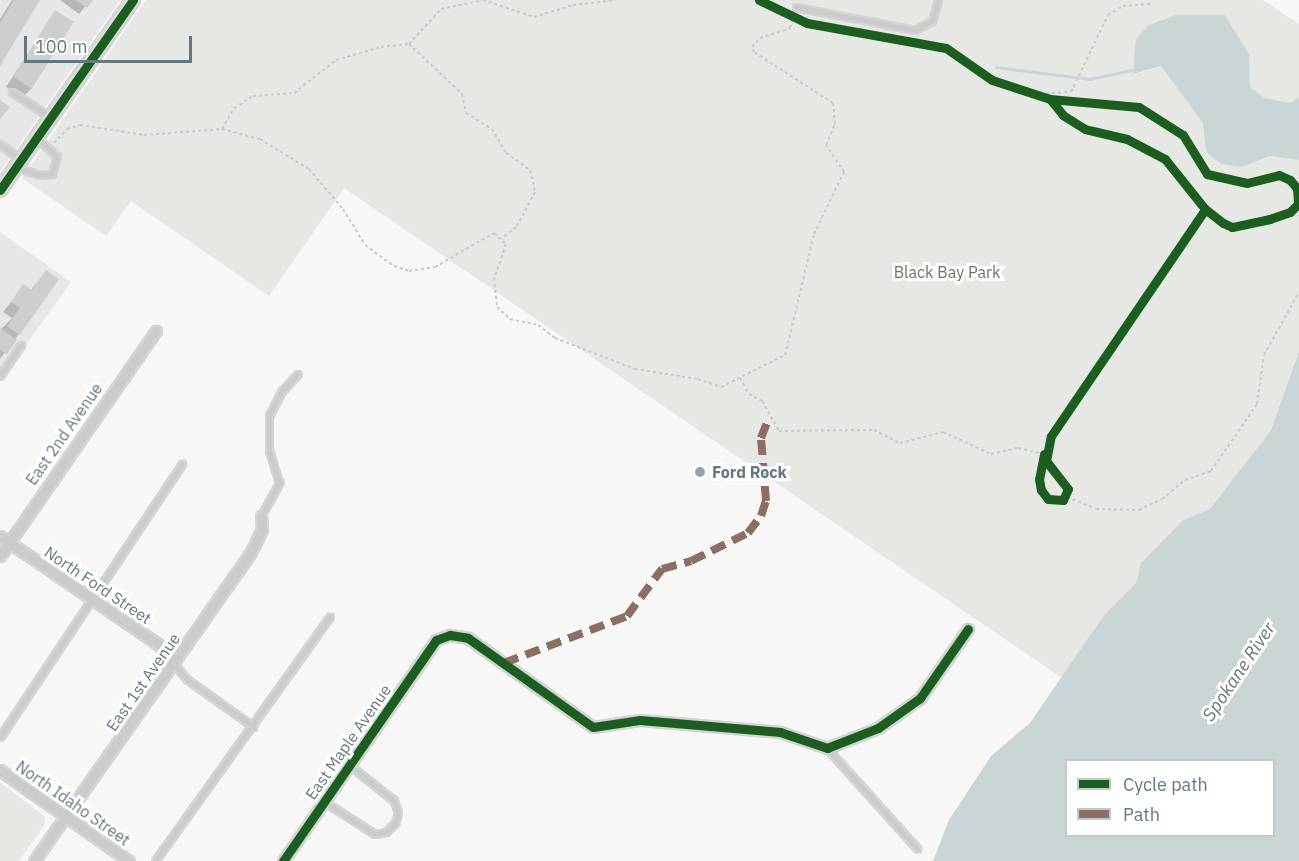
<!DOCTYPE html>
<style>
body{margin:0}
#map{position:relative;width:1299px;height:861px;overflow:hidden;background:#f7f7f6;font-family:"IBM Plex Sans",sans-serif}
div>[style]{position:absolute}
.built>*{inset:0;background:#e6e7e6}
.green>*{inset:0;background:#e6e9e3}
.water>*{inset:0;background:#cad5d6}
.shadow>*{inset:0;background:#0003}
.stream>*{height:3px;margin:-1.5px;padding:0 1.5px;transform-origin:1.5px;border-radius:1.5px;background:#cad5d6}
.building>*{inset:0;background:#cdcfcf;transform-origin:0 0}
.path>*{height:2px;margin-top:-1px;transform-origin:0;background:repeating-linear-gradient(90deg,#c8c9ca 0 3px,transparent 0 6px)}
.roads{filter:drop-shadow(2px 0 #d3d4d4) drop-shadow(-2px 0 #d3d4d4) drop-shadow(0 2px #d3d4d4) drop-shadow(0 -2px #d3d4d4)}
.lane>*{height:4.5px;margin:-2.25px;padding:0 2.25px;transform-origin:2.25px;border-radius:2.25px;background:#cacccc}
.street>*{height:9px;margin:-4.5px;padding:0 4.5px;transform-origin:4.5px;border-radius:4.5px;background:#cacccc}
.secondary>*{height:12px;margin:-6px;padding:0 6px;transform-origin:6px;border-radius:6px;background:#dfe0e0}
.quiet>*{height:8px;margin-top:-4px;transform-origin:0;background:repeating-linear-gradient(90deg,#8d6e63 0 15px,transparent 0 23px)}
.cycleway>*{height:9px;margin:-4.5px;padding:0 4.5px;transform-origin:4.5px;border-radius:4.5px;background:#1b5e20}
.dots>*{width:16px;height:16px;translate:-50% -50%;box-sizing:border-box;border:3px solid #fff;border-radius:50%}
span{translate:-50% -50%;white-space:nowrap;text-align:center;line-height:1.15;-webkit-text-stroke:6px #fff;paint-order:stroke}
.park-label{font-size:16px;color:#6a7862}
.street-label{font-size:16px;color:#637980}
.poi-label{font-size:16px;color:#637980;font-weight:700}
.left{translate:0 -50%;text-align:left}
.water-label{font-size:18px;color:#5e787b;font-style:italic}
.legend{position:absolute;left:1065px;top:759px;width:210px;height:78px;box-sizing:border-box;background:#fff;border:2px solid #c1c9cc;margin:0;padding:8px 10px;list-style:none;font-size:18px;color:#637980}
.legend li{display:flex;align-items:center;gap:12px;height:30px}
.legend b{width:30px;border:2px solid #c1c9cc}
.scale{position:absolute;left:24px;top:36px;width:168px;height:27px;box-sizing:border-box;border:3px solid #637980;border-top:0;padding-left:8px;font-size:18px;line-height:21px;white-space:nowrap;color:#637980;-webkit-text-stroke:4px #fff;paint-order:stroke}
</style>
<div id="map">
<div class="built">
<div style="clip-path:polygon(0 0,120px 0,0 172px)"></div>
<div style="clip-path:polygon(0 232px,71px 282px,0 381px)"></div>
</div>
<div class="green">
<div style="clip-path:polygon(146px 0,1263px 0,1299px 24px,1299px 97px,1290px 103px,1265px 98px,1250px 87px,1249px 54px,1225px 15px,1136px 74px,1161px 66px,1204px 123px,1206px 152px,1242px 167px,1270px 156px,1299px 160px,1299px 351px,1271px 430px,1210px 509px,1183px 520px,1141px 563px,1136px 583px,1104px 615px,1062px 678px,344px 188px,269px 296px,131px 201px,106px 236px,22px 178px)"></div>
<div style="clip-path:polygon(0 782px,45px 817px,45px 824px,19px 861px,0 861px)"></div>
</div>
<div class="water">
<div style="clip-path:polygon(1176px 15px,1225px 15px,1249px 54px,1250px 87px,1265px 98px,1290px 103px,1299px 97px,1299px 160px,1270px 156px,1242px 167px,1221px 164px,1206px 152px,1203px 123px,1161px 66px,1133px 74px,1136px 39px,1149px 25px)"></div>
<div style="clip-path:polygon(evenodd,1299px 351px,1299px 861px,933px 861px,949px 820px,991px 756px,1030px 723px,1104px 615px,1136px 583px,1141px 563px,1183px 520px,1210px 509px,1271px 430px,1299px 351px,1274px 760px,1274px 836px,1066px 836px,1066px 760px,1274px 760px)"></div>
</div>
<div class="shadow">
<div style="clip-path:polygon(12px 0,38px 0,0 63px,0 19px)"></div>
<div style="clip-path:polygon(60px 0,91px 0,79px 14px)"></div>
<div style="clip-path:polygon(55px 12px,32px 88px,23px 97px,6px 87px)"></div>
<div style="clip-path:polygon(46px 272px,19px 334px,0 359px,0 330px,12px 318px,3px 312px,24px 286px,30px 291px)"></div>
</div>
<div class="stream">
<div style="left:996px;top:67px;width:95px;rotate:7.3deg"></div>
<div style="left:1090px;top:79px;width:42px;rotate:-12.4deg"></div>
</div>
<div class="building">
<div style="clip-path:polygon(14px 0,40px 0,0 66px,0 23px)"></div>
<div style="clip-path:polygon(76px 0,93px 0,87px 8px)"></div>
<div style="left:55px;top:10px;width:22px;height:79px;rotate:32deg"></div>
<div style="clip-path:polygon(0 100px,10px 107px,0 120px)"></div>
<div style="clip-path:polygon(46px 270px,59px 279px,20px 335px,7px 326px,20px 308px,11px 302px,23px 284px,32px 290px)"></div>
<div style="clip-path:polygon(0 328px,17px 340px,7px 354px,0 350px)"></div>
</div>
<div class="path">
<div style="left:409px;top:44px;width:73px;rotate:43.3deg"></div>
<div style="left:462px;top:94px;width:19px;rotate:78deg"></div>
<div style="left:466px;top:113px;width:31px;rotate:32deg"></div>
<div style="left:492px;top:129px;width:28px;rotate:60deg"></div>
<div style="left:506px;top:153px;width:29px;rotate:35deg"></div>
<div style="left:530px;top:170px;width:23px;rotate:77deg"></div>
<div style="left:535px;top:192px;width:40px;rotate:118deg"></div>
<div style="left:516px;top:227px;width:19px;rotate:141deg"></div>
<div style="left:1040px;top:94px;width:31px;rotate:-4deg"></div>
<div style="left:1071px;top:92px;width:85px;rotate:-64.3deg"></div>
<div style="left:1108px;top:15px;width:17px;rotate:-31deg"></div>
<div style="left:1123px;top:6px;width:27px;rotate:-4deg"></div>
<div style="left:222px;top:129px;width:24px;rotate:-60deg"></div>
<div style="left:234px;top:108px;width:22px;rotate:-32deg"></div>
<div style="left:253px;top:96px;width:41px;rotate:-4.2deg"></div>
<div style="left:294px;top:93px;width:53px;rotate:-38.2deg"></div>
<div style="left:336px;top:60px;width:47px;rotate:-16.1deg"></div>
<div style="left:381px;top:47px;width:28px;rotate:-6deg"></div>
<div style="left:409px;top:44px;width:47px;rotate:-47.6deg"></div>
<div style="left:441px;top:9px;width:43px;rotate:-12.1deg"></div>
<div style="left:483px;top:0;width:54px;rotate:18.4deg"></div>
<div style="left:534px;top:17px;width:41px;rotate:-17.1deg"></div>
<div style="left:573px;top:5px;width:43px;rotate:-6.6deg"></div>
<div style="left:54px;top:143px;width:19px;rotate:-47deg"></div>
<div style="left:67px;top:129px;width:14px;rotate:-17deg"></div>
<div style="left:80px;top:125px;width:65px;rotate:8.9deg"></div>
<div style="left:144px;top:135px;width:78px;rotate:-4.4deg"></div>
<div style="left:222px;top:129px;width:39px;rotate:15deg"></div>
<div style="left:260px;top:139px;width:57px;rotate:31.5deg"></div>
<div style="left:309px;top:169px;width:52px;rotate:49.6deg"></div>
<div style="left:343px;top:209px;width:42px;rotate:58.6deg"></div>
<div style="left:365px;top:245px;width:36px;rotate:36deg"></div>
<div style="left:394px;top:266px;width:16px;rotate:18deg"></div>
<div style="left:409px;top:271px;width:26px;rotate:-9deg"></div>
<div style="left:435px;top:267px;width:68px;rotate:-30deg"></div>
<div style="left:494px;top:233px;width:16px;rotate:43deg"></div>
<div style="left:506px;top:244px;width:36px;rotate:109deg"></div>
<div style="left:494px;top:278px;width:29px;rotate:84deg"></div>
<div style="left:497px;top:307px;width:18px;rotate:43deg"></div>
<div style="left:510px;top:319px;width:29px;rotate:12deg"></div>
<div style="left:538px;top:325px;width:21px;rotate:37deg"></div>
<div style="left:555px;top:338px;width:86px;rotate:21.2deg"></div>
<div style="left:635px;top:369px;width:64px;rotate:9deg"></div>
<div style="left:698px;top:379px;width:24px;rotate:19deg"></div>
<div style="left:721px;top:387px;width:72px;rotate:-26.6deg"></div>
<div style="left:785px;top:355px;width:124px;rotate:-76.5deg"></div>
<div style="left:814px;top:234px;width:69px;rotate:-64.2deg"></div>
<div style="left:844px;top:172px;width:32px;rotate:-124deg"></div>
<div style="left:826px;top:145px;width:23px;rotate:-67deg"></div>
<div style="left:835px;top:124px;width:21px;rotate:-95deg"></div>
<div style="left:833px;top:103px;width:94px;rotate:-147.2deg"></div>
<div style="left:754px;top:52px;width:5px;rotate:-112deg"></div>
<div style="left:752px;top:47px;width:12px;rotate:-48deg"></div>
<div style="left:760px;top:38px;width:32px;rotate:-18deg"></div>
<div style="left:790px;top:28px;width:10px;rotate:-73deg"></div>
<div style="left:1298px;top:204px;width:1px;rotate:45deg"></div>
<div style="left:740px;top:378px;width:18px;rotate:61deg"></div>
<div style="left:749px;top:394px;width:15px;rotate:28deg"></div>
<div style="left:762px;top:401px;width:34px;rotate:60deg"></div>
<div style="left:779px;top:431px;width:95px;rotate:-0.6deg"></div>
<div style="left:874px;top:430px;width:29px;rotate:27deg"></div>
<div style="left:900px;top:443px;width:44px;rotate:-14.3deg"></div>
<div style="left:943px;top:432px;width:53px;rotate:24.6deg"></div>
<div style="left:991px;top:454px;width:28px;rotate:-13deg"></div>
<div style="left:1018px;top:448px;width:27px;rotate:13deg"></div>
<div style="left:1067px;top:497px;width:31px;rotate:22deg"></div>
<div style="left:1096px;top:509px;width:43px;rotate:1.3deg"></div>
<div style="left:1139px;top:510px;width:25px;rotate:-26deg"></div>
<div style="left:1162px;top:499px;width:30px;rotate:-40deg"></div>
<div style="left:1185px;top:480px;width:28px;rotate:-19deg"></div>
<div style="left:1211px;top:471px;width:81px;rotate:-55.5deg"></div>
<div style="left:1257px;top:404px;width:49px;rotate:-81.9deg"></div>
<div style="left:1264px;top:355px;width:72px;rotate:-60.9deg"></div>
</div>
<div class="roads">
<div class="lane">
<div style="left:796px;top:7px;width:121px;rotate:10.9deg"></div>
<div style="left:915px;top:30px;width:19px;rotate:-28deg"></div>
<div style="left:932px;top:21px;width:22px;rotate:-74deg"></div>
<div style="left:12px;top:92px;width:45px;rotate:33.3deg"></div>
<div style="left:0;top:144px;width:24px;rotate:36deg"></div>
<div style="left:19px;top:168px;width:21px;rotate:19deg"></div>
<div style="left:39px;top:175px;width:13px;rotate:-4deg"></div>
<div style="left:52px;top:174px;width:18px;rotate:-74deg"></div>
<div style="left:57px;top:157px;width:26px;rotate:-137deg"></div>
<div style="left:0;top:376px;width:37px;rotate:-56deg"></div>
<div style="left:261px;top:516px;width:38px;rotate:-61deg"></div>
<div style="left:279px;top:483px;width:34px;rotate:-107deg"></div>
<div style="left:269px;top:451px;width:35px;rotate:-90deg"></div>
<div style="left:269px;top:416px;width:28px;rotate:-63deg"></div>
<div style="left:282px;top:391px;width:23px;rotate:-47deg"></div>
<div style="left:174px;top:664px;width:20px;rotate:49deg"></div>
<div style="left:187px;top:679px;width:82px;rotate:35.6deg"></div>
<div style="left:0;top:737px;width:328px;rotate:-56.3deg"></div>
<div style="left:827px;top:748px;width:135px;rotate:48deg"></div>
<div style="left:325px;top:802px;width:59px;rotate:32.6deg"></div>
<div style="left:375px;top:834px;width:11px;rotate:-10deg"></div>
<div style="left:386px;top:832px;width:13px;rotate:-45deg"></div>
<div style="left:395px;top:823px;width:10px;rotate:-73deg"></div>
<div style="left:398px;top:813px;width:13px;rotate:-108deg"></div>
<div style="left:394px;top:801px;width:56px;rotate:-141.5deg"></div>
<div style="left:155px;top:861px;width:300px;rotate:-54.4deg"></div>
</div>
<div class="street">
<div style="left:0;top:536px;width:193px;rotate:34.4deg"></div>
<div style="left:159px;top:645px;width:24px;rotate:52deg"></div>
<div style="left:0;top:556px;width:274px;rotate:-55.3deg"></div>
<div style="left:0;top:770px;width:158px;rotate:35.2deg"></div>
<div style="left:34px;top:861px;width:375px;rotate:-54.9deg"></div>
<div style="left:250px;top:554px;width:28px;rotate:-64deg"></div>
<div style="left:262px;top:529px;width:13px;rotate:-94deg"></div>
<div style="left:283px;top:861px;width:269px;rotate:-55.3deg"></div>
<div style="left:436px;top:640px;width:15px;rotate:-20deg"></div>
<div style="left:450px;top:635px;width:18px;rotate:9deg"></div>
<div style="left:468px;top:638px;width:153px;rotate:35.5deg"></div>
<div style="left:593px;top:727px;width:48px;rotate:-8.5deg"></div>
<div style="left:640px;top:720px;width:141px;rotate:4.9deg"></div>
<div style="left:780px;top:732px;width:50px;rotate:18.8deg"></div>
<div style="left:827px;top:748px;width:55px;rotate:-21.4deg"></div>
<div style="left:878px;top:728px;width:52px;rotate:-35.5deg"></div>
<div style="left:920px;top:698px;width:84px;rotate:-55.2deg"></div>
</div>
<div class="secondary">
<div style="left:0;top:190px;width:232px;rotate:-55deg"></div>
</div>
</div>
<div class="quiet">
<div style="left:504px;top:663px;width:132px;rotate:-20.9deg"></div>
<div style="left:627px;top:616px;width:59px;rotate:-53.3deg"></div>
<div style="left:662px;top:569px;width:30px;rotate:-15deg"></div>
<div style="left:691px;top:561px;width:64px;rotate:-26.2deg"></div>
<div style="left:748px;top:533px;width:21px;rotate:-53deg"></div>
<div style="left:761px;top:516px;width:16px;rotate:-72deg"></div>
<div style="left:766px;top:501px;width:63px;rotate:-94.5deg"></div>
<div style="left:761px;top:438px;width:22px;rotate:-69deg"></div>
</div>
<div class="cycleway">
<div style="left:759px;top:0;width:53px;rotate:25.6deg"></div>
<div style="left:807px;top:23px;width:141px;rotate:10.2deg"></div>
<div style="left:946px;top:48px;width:56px;rotate:34.8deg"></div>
<div style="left:992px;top:80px;width:61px;rotate:18.1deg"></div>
<div style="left:1050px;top:99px;width:89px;rotate:5.1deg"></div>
<div style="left:1139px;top:107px;width:52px;rotate:32.5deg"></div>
<div style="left:1183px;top:135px;width:46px;rotate:58.4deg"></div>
<div style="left:1207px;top:174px;width:41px;rotate:12.7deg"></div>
<div style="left:1247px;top:183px;width:33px;rotate:-14deg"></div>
<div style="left:1279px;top:175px;width:12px;rotate:24deg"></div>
<div style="left:1290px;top:180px;width:11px;rotate:49deg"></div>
<div style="left:1297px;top:188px;width:16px;rotate:86deg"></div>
<div style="left:1298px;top:204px;width:11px;rotate:135deg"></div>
<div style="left:1290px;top:212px;width:21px;rotate:161deg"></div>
<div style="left:1270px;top:219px;width:39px;rotate:168deg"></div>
<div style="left:1232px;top:227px;width:10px;rotate:-156deg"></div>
<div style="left:1223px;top:223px;width:23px;rotate:-142deg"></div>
<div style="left:1205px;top:209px;width:64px;rotate:-128.7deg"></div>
<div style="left:1165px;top:159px;width:43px;rotate:-152.2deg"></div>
<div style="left:1127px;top:139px;width:43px;rotate:-166.6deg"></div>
<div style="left:1085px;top:129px;width:26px;rotate:-148deg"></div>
<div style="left:1063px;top:115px;width:21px;rotate:-129deg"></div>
<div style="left:0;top:190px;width:232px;rotate:-55deg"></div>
<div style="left:1044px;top:454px;width:25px;rotate:101deg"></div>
<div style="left:1039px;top:479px;width:11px;rotate:80deg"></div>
<div style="left:1041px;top:490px;width:11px;rotate:52deg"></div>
<div style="left:1048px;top:499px;width:15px;rotate:4deg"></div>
<div style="left:1063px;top:500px;width:12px;rotate:-66deg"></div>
<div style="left:1068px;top:489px;width:36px;rotate:-128deg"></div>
<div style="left:1046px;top:461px;width:25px;rotate:-79deg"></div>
<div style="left:1051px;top:436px;width:274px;rotate:-55.8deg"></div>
<div style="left:283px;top:861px;width:269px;rotate:-55.3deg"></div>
<div style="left:436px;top:640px;width:15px;rotate:-20deg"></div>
<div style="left:450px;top:635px;width:18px;rotate:9deg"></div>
<div style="left:468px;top:638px;width:153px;rotate:35.5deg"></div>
<div style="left:593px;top:727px;width:48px;rotate:-8.5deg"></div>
<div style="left:640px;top:720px;width:141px;rotate:4.9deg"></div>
<div style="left:780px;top:732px;width:50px;rotate:18.8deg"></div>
<div style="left:827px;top:748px;width:55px;rotate:-21.4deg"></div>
<div style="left:878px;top:728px;width:52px;rotate:-35.5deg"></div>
<div style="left:920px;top:698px;width:84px;rotate:-55.2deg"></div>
</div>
<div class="dots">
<div style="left:700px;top:472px;background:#97a5a9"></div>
</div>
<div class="park-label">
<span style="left:947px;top:272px">Black Bay Park</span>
</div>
<div class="street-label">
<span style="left:64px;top:434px;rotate:-55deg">East 2nd Avenue</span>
<span style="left:98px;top:585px;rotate:34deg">North Ford Street</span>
<span style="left:143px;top:682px;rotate:-55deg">East 1st Avenue</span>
<span style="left:348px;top:742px;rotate:-55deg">East Maple Avenue</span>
<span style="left:73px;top:803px;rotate:35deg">North Idaho Street</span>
</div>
<div class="poi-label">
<span class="left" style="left:712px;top:472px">Ford Rock</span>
</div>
<div class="water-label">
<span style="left:1239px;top:672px;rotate:-56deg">Spokane River</span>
</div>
<ul class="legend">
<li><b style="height:8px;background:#1b5e20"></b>Cycle path</li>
<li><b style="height:8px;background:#8d6e63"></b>Path</li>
</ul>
<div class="scale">100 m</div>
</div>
